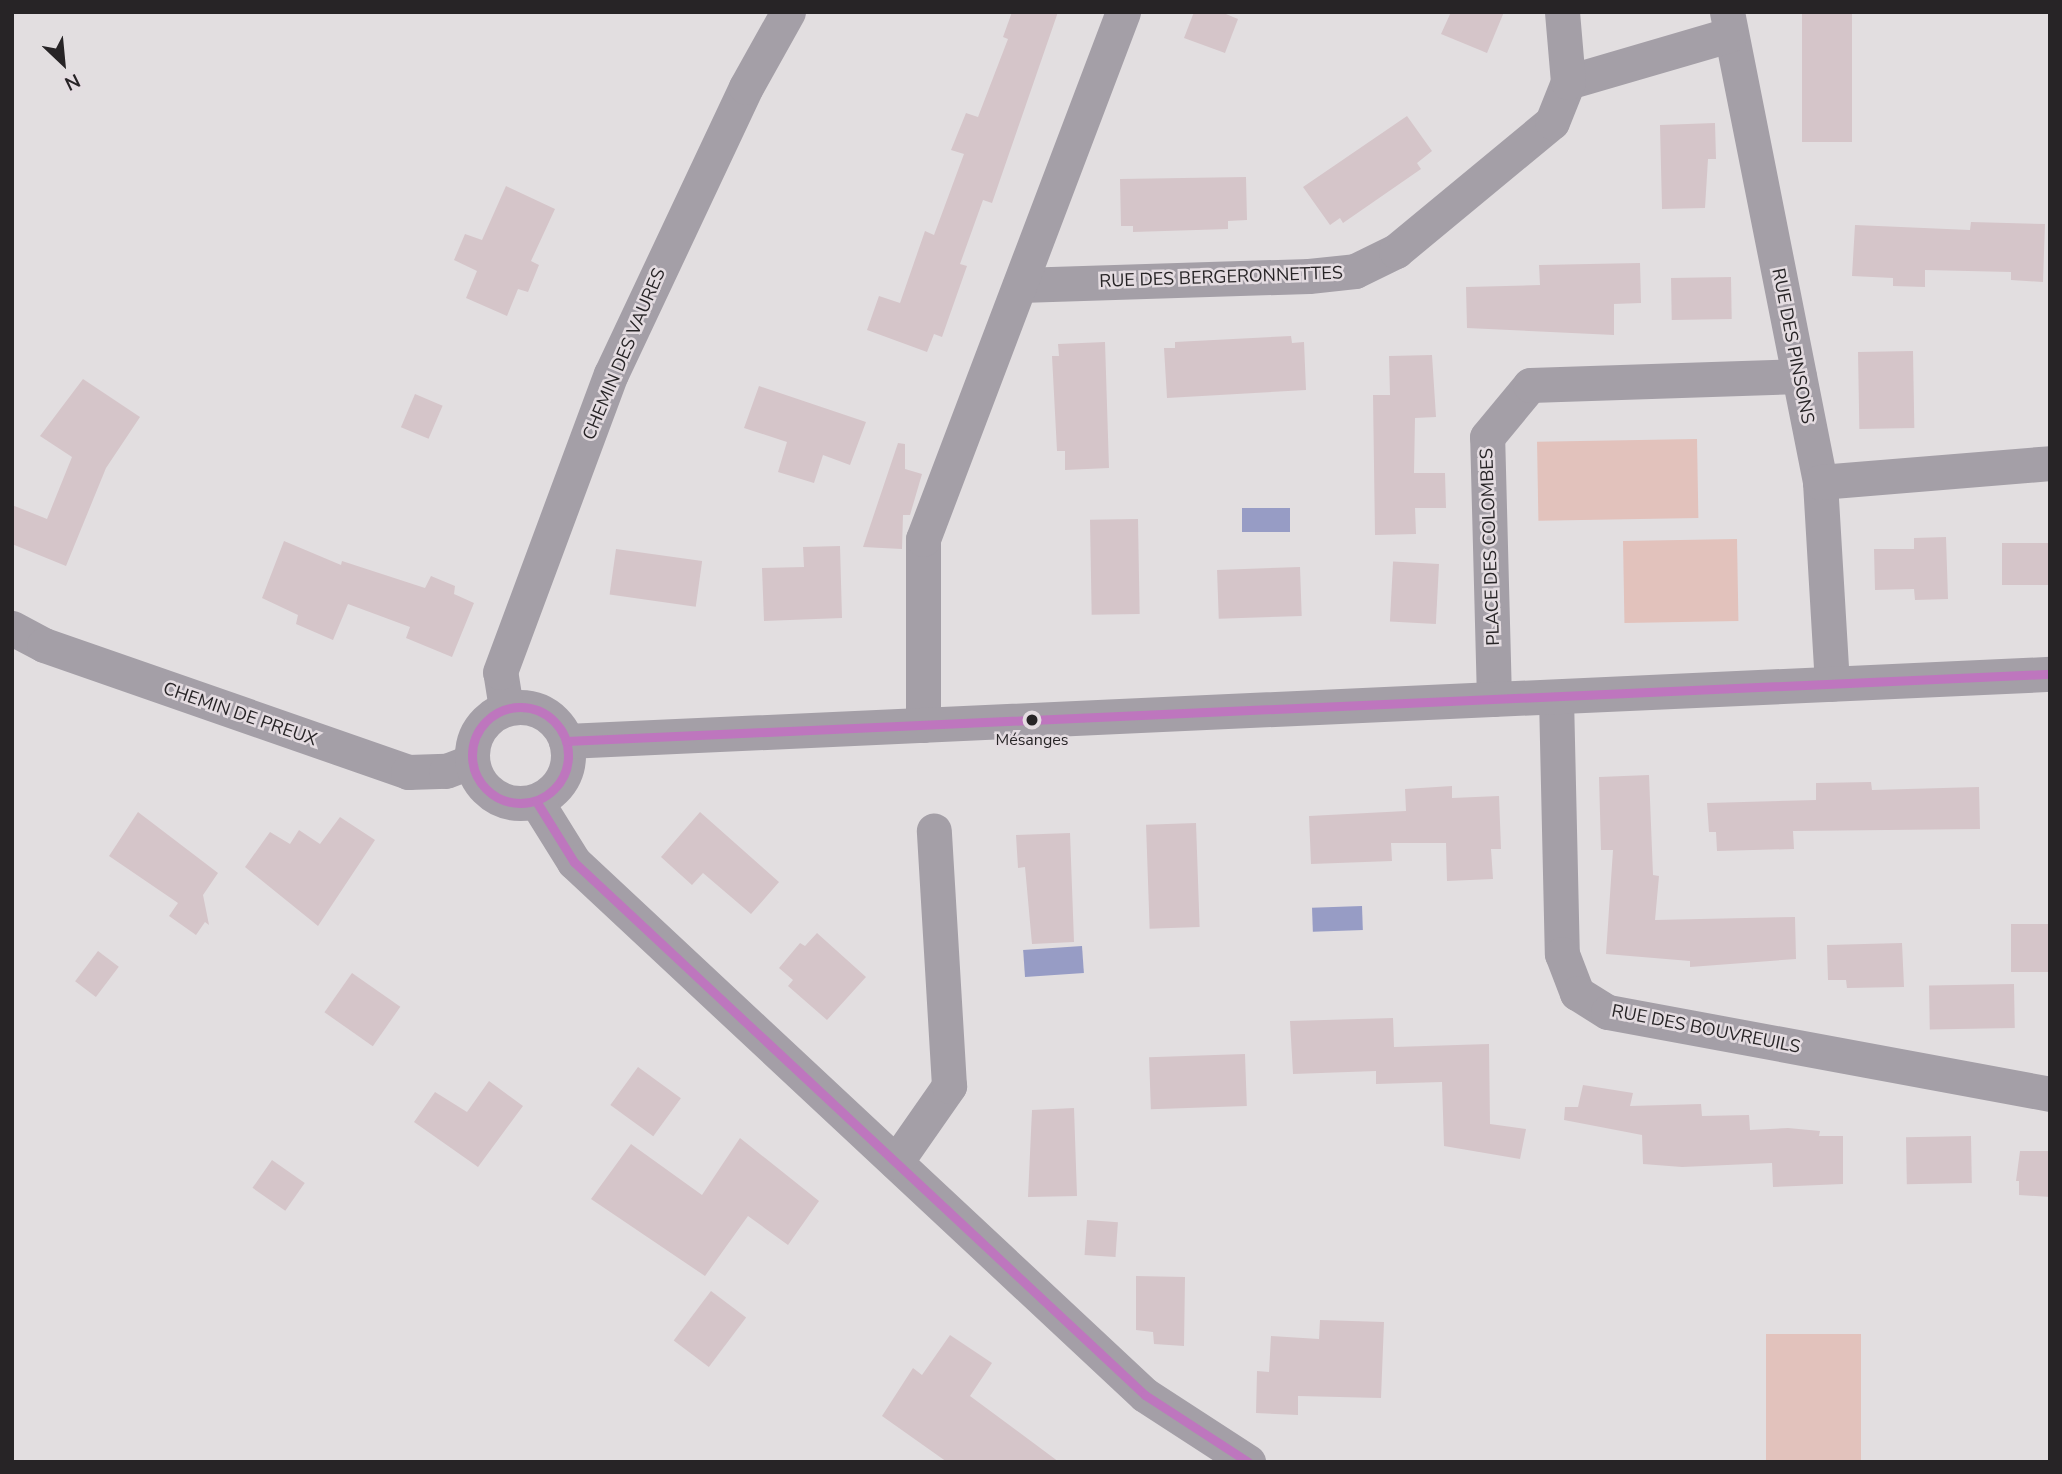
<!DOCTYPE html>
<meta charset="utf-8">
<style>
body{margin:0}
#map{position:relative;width:2062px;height:1474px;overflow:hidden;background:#e2dee0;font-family:"Nunito Sans",sans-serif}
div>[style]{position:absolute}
.green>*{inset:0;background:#e2c2bc;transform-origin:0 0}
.water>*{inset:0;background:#979cc5;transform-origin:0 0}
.building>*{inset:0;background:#d5c5c9;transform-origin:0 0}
.street>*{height:35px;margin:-17.5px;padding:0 17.5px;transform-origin:17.5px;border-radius:17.5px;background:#a49fa7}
.street>.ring{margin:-17.5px;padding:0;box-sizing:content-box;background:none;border:35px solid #a49fa7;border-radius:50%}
.bus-1>*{height:9px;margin:-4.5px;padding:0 4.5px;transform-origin:4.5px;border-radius:4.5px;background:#be76be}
.bus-1>.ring{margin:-4.5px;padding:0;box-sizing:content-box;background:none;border:9px solid #be76be;border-radius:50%}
.dots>*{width:19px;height:19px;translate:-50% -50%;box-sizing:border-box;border:4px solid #e4dce1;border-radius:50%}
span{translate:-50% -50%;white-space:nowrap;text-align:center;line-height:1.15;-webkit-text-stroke:5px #e4dce1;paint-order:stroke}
.bus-label{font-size:16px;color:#272426}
.street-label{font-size:18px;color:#272426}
.frame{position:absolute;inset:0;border:14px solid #272426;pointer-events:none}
.north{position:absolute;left:28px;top:28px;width:70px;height:70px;-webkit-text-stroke:5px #e4dce1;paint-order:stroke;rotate:154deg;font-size:19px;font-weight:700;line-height:28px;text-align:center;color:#272426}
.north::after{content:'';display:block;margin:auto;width:24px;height:32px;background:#272426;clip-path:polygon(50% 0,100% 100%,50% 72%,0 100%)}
</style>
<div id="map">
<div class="green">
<div style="left:1697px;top:439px;width:79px;height:160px;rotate:89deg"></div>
<div style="left:1737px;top:539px;width:82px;height:114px;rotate:89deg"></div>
<div style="left:1766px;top:1334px;width:95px;height:128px"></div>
</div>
<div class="water">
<div style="left:1290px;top:508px;width:24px;height:48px;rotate:90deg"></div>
<div style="left:1362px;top:906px;width:24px;height:50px;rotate:88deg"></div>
<div style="left:1082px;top:946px;width:27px;height:59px;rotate:86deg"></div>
</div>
<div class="building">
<div style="clip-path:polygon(1012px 12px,1058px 12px,992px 203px,983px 200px,960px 264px,967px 266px,942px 337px,934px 334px,927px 352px,867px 330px,879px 296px,900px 303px,925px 231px,934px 235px,964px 154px,951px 150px,966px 113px,978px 117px,1008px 39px,1003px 37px)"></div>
<div style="clip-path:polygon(1194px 12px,1221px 12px,1238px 19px,1225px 53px,1184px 38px)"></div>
<div style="clip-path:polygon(1451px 12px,1504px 12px,1487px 53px,1441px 34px)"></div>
<div style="left:1802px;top:12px;width:50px;height:130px"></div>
<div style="clip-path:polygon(1407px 116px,1432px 151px,1417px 163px,1421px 169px,1343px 223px,1340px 218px,1330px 225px,1303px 187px)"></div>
<div style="clip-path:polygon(1715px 123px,1716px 159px,1708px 159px,1705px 208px,1662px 209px,1660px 125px)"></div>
<div style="clip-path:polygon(1246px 177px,1247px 220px,1228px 221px,1228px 229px,1133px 232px,1133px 226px,1121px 226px,1120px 179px)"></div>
<div style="clip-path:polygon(506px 186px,555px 209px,531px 261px,539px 265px,528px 292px,518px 289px,507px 316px,466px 298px,477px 271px,454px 260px,465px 234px,482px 240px)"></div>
<div style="clip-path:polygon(1971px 222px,2045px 224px,2043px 282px,2011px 280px,2011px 272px,1925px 270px,1925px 287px,1893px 286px,1893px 278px,1852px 276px,1855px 225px,1970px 230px)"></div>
<div style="clip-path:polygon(1640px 263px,1641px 303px,1614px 304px,1614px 335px,1467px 328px,1466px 287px,1540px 285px,1539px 265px)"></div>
<div style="left:1731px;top:277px;width:42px;height:60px;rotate:89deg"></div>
<div style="clip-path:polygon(1291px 336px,1292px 343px,1304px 342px,1306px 390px,1167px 398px,1164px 348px,1175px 348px,1175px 342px)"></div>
<div style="clip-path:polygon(1105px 342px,1109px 468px,1065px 470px,1065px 451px,1057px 451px,1052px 356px,1059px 356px,1058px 344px)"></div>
<div style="left:1913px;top:351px;width:77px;height:55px;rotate:89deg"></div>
<div style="clip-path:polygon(1432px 355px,1436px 417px,1415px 418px,1414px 473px,1445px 473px,1446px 508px,1415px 508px,1416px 534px,1375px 535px,1373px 395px,1390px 395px,1389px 356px)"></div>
<div style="clip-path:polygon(83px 379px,140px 417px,106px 468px,66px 566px,12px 544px,12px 505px,47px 519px,72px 457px,40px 436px)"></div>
<div style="clip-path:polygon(759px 386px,866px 422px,850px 465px,823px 455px,814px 483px,778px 472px,787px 442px,744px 428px)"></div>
<div style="left:415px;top:394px;width:30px;height:36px;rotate:23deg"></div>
<div style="clip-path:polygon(898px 443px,905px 444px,905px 469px,922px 474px,910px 515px,903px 515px,902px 549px,863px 547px)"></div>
<div style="left:1138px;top:519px;width:95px;height:48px;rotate:89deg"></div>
<div style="clip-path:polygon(1946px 537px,1948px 599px,1915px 600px,1914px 589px,1875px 590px,1874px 549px,1914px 549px,1914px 538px)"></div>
<div style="clip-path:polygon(284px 541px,341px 565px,342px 561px,425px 588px,431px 576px,455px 586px,454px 594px,474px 603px,452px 657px,406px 638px,410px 627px,348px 604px,333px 640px,296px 624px,298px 615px,262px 598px)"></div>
<div style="left:2050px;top:543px;width:42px;height:48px;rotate:90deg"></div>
<div style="clip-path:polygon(840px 546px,842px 618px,764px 621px,762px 568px,804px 567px,803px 547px)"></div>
<div style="left:616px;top:549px;width:87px;height:46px;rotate:8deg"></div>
<div style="left:1439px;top:564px;width:60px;height:46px;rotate:93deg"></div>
<div style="left:1300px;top:567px;width:49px;height:83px;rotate:88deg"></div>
<div style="clip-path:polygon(1649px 775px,1653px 875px,1659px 876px,1655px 920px,1795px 917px,1796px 959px,1690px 967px,1690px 961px,1606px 954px,1613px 850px,1601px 850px,1599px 777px)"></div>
<div style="clip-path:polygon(1871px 782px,1872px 790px,1979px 787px,1980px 829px,1793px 831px,1794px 849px,1717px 851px,1716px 832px,1709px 832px,1707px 803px,1816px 800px,1816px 783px)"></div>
<div style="clip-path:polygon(1452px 786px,1452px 798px,1499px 796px,1501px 849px,1491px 849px,1493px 879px,1447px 881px,1446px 843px,1391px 843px,1392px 861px,1311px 864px,1309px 816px,1406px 811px,1405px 789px)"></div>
<div style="clip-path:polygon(138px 812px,218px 873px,203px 895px,209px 925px,205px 922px,196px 935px,169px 916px,178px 903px,109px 856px)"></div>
<div style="clip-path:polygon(700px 812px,779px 882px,751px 914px,703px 873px,692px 885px,661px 857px)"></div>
<div style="clip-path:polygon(340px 817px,375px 840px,318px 926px,245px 867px,270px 832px,290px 844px,299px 830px,320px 844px)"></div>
<div style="left:1196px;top:823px;width:104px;height:50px;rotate:88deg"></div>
<div style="clip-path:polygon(1070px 833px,1074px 942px,1032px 944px,1025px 867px,1018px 868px,1016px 835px)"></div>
<div style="left:2050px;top:924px;width:48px;height:39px;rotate:90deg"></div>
<div style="clip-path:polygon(817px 933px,866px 977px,827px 1020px,788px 986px,793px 980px,779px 968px,800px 943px,805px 946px)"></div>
<div style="clip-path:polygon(1902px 943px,1904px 987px,1847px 988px,1846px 980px,1828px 980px,1827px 945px)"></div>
<div style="left:98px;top:951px;width:26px;height:38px;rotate:37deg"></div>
<div style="left:352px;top:973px;width:59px;height:48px;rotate:35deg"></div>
<div style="left:2014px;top:984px;width:44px;height:85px;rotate:89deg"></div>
<div style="clip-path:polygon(1393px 1018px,1394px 1047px,1489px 1044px,1490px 1124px,1526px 1129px,1520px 1159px,1444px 1146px,1442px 1082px,1376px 1084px,1376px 1071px,1293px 1074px,1290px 1021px)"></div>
<div style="left:1245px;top:1054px;width:52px;height:96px;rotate:88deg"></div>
<div style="left:638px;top:1067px;width:53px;height:47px;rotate:36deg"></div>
<div style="clip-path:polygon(489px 1081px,523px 1106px,478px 1167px,414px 1122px,435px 1092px,467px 1112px)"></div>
<div style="clip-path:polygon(1583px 1085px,1633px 1093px,1630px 1106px,1701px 1104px,1702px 1116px,1749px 1115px,1750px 1130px,1788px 1128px,1820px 1131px,1819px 1136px,1843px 1136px,1843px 1184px,1773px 1187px,1772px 1163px,1682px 1167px,1643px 1164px,1642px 1135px,1564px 1120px,1565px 1107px,1578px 1107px)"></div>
<div style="clip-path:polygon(1074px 1108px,1077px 1196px,1028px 1197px,1032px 1110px)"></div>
<div style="left:1971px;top:1136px;width:47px;height:65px;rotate:89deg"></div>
<div style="clip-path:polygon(740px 1138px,819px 1201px,788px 1245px,748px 1216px,705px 1276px,591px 1199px,631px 1144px,702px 1195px)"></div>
<div style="clip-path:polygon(2020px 1151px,2050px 1151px,2050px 1197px,2019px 1195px,2019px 1181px,2016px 1181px)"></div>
<div style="left:272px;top:1160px;width:40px;height:34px;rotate:35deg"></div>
<div style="left:1087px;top:1220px;width:31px;height:35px;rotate:4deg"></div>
<div style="clip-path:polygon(1136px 1276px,1185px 1277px,1184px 1346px,1154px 1344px,1153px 1332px,1136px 1330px)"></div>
<div style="left:711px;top:1291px;width:44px;height:62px;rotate:37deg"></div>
<div style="clip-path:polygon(1320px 1320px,1384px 1322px,1381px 1398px,1298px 1396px,1298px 1415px,1256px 1413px,1257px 1371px,1269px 1372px,1271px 1336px,1319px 1339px)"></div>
<div style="clip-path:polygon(950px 1335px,992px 1363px,970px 1396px,1059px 1462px,947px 1462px,882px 1416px,913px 1368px,922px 1375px)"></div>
</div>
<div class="street">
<div style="left:1727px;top:12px;width:479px;rotate:78.8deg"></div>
<div style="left:1820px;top:482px;width:202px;rotate:86.6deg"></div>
<div style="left:1568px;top:82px;width:168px;rotate:-16.3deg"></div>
<div style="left:1020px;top:285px;width:289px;rotate:-1.8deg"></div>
<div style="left:1309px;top:276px;width:46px;rotate:-6.2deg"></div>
<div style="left:1355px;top:271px;width:46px;rotate:-26deg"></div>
<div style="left:1396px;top:251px;width:202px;rotate:-39.6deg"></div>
<div style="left:1552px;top:122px;width:43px;rotate:-68.2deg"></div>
<div style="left:1568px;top:82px;width:70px;rotate:-94.9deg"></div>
<div style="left:1820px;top:482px;width:231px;rotate:-4.7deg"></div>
<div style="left:12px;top:628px;width:36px;rotate:28deg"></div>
<div style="left:44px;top:645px;width:386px;rotate:19.2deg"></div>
<div style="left:408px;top:772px;width:38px;rotate:-2deg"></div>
<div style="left:446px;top:771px;width:28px;rotate:-21deg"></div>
<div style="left:1556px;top:697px;width:257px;rotate:88.7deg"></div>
<div style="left:1562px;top:954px;width:42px;rotate:69deg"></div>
<div style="left:1577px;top:993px;width:36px;rotate:32deg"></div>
<div style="left:1608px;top:1012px;width:450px;rotate:10.5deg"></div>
<div style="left:1494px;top:699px;width:262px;rotate:-91.5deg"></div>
<div style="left:1487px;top:437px;width:67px;rotate:-50.4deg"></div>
<div style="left:1530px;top:385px;width:269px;rotate:-1.9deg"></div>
<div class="ring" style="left:472px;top:707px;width:61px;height:61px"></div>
<div style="left:506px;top:708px;width:36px;rotate:-99deg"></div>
<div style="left:500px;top:672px;width:318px;rotate:-69.6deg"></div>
<div style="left:611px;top:374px;width:317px;rotate:-64.8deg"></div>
<div style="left:746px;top:87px;width:86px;rotate:-60.8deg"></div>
<div style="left:923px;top:725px;width:186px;rotate:-90deg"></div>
<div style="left:923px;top:539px;width:564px;rotate:-69.22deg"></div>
<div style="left:566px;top:741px;width:1486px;rotate:-2.59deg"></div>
<div style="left:536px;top:801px;width:72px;rotate:58.1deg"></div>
<div style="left:574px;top:862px;width:781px;rotate:43.03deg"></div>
<div style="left:1145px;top:1395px;width:123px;rotate:33deg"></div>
<div style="left:896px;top:1162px;width:93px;rotate:-55.1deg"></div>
<div style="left:949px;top:1086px;width:256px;rotate:-93.4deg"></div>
</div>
<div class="bus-1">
<div class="ring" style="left:472px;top:707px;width:87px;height:87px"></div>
<div style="left:566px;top:741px;width:1486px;rotate:-2.59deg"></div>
<div style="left:536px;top:801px;width:72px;rotate:58.1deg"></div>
<div style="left:574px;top:862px;width:781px;rotate:43.03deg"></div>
<div style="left:1145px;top:1395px;width:123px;rotate:33deg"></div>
</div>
<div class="dots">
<div style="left:1032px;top:720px;background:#272426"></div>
</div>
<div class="bus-label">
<span style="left:1032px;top:740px">Mésanges</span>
</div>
<div class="street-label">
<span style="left:1221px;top:277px;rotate:-2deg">RUE DES BERGERONNETTES</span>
<span style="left:1793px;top:346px;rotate:79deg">RUE DES PINSONS</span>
<span style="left:624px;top:354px;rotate:-67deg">CHEMIN DES VAURES</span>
<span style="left:1490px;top:547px;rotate:-92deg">PLACE DES COLOMBES</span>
<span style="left:240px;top:714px;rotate:19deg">CHEMIN DE PREUX</span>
<span style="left:1706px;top:1029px;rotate:11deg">RUE DES BOUVREUILS</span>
</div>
<div class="frame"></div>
<div class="north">N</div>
</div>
